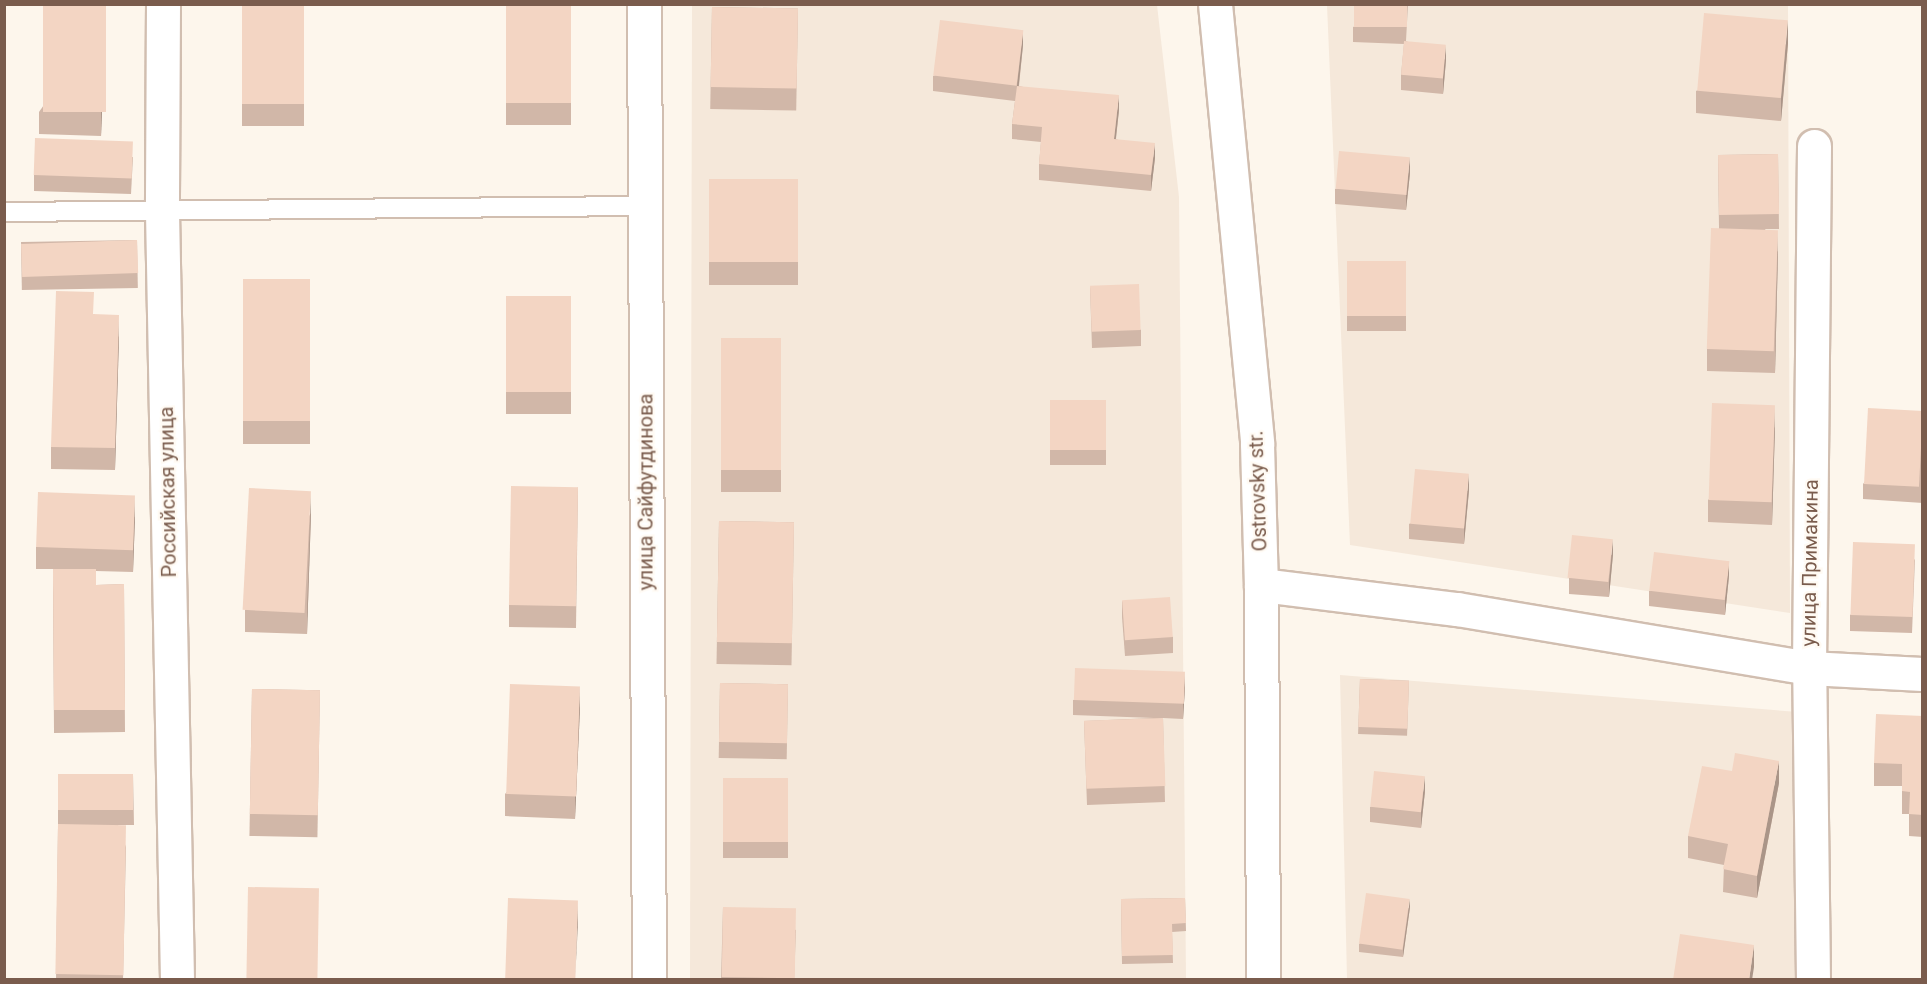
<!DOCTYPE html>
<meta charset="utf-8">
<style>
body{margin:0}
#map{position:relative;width:1927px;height:984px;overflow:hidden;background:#fdf6ec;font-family:Roboto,sans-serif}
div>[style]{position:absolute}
.residential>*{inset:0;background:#f5e8da}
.roads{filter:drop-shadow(2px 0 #d1beb0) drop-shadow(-2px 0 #d1beb0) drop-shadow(0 2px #d1beb0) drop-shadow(0 -2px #d1beb0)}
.lane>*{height:18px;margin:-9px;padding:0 9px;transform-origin:9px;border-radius:9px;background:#fff}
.street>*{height:33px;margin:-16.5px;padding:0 16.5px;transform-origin:16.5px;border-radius:16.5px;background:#fff}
.secondary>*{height:33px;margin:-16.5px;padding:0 16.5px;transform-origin:16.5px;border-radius:16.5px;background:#fff}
.wall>*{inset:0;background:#d1b7a8;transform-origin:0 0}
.shaded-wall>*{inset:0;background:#aa9588}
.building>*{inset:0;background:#f3d5c3;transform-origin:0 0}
span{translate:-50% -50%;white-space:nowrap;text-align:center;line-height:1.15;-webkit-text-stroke:4.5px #fffaf3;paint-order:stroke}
.street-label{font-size:20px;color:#7a5c4d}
.frame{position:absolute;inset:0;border:6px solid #7a5c4d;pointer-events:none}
</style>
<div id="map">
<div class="residential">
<div style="clip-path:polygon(692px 5px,1157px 5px,1179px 197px,1186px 979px,690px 980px)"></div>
<div style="clip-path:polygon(1327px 5px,1788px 5px,1790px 613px,1350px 545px)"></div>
<div style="clip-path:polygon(1340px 675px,1798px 712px,1800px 979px,1347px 979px)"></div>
</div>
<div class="roads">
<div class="lane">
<div style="left:4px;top:212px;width:641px;rotate:-0.54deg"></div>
</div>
<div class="street">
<div style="left:163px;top:4px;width:208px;rotate:90.3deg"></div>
<div style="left:162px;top:212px;width:768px;rotate:88.88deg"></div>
<div style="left:644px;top:4px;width:976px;rotate:89.71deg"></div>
<div style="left:1261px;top:585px;width:197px;rotate:7deg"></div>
<div style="left:1457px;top:609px;width:357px;rotate:9.5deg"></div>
<div style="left:1809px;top:668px;width:113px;rotate:3deg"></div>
<div style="left:1813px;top:980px;width:312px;rotate:-90.7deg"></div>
<div style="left:1809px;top:668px;width:522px;rotate:-89.45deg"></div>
</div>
<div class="secondary">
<div style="left:1215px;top:4px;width:442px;rotate:84.5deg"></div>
<div style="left:1257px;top:444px;width:141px;rotate:88.4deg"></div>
<div style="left:1261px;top:585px;width:395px;rotate:89.7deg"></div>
</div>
</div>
<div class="wall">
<div style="left:242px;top:4px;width:62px;height:122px"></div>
<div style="left:506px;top:4px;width:65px;height:121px"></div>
<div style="clip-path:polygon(1408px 4px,1406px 41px,1446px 60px,1443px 94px,1401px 90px,1401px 75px,1404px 44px,1353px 42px,1353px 27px)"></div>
<div style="left:712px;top:7px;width:86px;height:102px;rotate:1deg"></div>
<div style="clip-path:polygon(106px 16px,101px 136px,39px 134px,39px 112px)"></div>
<div style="clip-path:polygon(1788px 43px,1781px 121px,1696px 113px,1696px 91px)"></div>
<div style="clip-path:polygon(1023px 45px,1019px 86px,1119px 110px,1116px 139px,1155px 158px,1151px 191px,1039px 180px,1039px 164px,1041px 142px,1012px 139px,1012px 124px,1015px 101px,933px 91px,933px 76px)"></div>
<div style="clip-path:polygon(1778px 154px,1779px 229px,1765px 229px,1778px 252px,1775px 373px,1707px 371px,1707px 349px,1719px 228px,1718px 155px)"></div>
<div style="clip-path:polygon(133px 157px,131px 194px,34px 191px,34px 175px)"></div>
<div style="clip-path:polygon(1410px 173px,1406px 210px,1335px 204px,1335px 189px)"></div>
<div style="left:798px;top:179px;width:106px;height:89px;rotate:90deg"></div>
<div style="left:137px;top:240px;width:48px;height:116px;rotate:89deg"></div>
<div style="left:1347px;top:261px;width:59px;height:70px"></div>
<div style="left:243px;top:279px;width:67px;height:165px"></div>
<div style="clip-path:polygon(1090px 287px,1141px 330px,1141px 346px,1092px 348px)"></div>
<div style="left:506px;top:296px;width:65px;height:118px"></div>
<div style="clip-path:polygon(94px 314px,119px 337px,115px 470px,51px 469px,51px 447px)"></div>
<div style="left:721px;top:338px;width:60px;height:154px"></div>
<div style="left:1050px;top:400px;width:56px;height:65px"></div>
<div style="clip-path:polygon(1923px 411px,1923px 503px,1863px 499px,1863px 484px)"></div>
<div style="clip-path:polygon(1775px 427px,1772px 525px,1708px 522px,1708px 500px)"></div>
<div style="clip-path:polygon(578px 487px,576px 628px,509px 627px,509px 605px)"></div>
<div style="clip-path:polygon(1469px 490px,1464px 544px,1409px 539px,1409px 524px)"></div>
<div style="clip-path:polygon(311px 513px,307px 634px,245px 632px,245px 610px)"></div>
<div style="clip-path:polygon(135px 517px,133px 572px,96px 571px,96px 585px,124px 584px,125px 732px,54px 733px,53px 592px,54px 569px,36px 569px,36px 547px)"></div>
<div style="left:719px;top:521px;width:75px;height:143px;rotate:1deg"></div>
<div style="clip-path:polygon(1613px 554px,1609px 597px,1569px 594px,1569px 578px)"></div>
<div style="clip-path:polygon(1915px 559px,1912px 633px,1850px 631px,1850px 615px)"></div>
<div style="clip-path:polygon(1729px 576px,1725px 615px,1649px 606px,1649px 591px)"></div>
<div style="clip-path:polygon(1122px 601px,1173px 637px,1173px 653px,1125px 656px,1122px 617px)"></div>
<div style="left:1360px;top:679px;width:49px;height:55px;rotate:2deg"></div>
<div style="left:720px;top:683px;width:68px;height:75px;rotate:1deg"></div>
<div style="clip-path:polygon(1185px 687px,1183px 719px,1163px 718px,1165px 802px,1087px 805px,1084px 721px,1154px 718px,1073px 715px,1073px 700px)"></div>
<div style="left:252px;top:689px;width:68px;height:147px;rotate:1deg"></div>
<div style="clip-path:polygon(580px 708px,575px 819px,505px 816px,505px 794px)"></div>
<div style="clip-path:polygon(1923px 716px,1923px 837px,1909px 836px,1909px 814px,1902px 814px,1902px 786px,1874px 786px,1874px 763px)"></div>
<div style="clip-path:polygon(58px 774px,133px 774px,134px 825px,118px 825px,126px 847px,123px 980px,56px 980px,58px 826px)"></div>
<div style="left:723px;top:778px;width:65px;height:80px"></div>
<div style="clip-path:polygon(1779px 783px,1757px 898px,1723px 892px,1724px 865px,1688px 858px,1688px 836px)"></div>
<div style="clip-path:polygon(1425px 791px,1421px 828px,1370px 822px,1370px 807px)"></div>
<div style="clip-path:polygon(1185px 898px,1186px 931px,1172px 932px,1173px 963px,1122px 964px,1121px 899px)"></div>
<div style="clip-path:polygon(723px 907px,796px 930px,794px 980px,721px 980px)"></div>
<div style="clip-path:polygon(1410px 907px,1403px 957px,1359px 952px,1359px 944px)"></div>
</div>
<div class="shaded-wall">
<div style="clip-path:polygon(106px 4px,106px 16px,101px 136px,101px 114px)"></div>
<div style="clip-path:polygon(1788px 20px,1788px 43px,1781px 121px,1781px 99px)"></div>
<div style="clip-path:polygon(1023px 30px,1023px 45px,1017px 101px,1017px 86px)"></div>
<div style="clip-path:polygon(1446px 45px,1446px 60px,1443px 94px,1443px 78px)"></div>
<div style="clip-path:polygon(1119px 95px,1119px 110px,1114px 154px,1114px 139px)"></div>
<div style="clip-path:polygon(1155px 143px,1155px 158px,1151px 191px,1151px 175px)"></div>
<div style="clip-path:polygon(1410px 157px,1410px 173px,1406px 210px,1406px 195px)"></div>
<div style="clip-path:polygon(1778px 230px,1778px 252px,1775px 373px,1775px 350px)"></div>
<div style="clip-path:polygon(119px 315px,119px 337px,115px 470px,115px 448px)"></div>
<div style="clip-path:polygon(1775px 405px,1775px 427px,1772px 525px,1772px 503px)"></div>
<div style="clip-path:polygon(1469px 474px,1469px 490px,1464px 544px,1464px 529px)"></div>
<div style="clip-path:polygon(311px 491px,311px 513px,307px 634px,307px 612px)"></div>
<div style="clip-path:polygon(135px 495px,135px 517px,133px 572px,133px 550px)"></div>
<div style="clip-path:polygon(1613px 539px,1613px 554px,1609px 597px,1609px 582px)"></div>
<div style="clip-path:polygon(1729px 561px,1729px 576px,1725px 615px,1725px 600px)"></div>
<div style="clip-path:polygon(1185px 672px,1185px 687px,1183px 719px,1183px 704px)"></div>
<div style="clip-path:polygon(580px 686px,580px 708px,575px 819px,575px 797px)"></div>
<div style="clip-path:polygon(1779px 761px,1779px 783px,1757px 898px,1757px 876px)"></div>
<div style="clip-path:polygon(1425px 776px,1425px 791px,1421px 828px,1421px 812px)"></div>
<div style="clip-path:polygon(1410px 899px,1410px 907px,1403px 957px,1403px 949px)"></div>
<div style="clip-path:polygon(578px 901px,578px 923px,575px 980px)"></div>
<div style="clip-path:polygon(1754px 945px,1754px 967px,1752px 980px,1749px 980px)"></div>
</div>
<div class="building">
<div style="left:43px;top:4px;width:63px;height:108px"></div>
<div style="left:242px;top:4px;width:62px;height:100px"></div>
<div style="left:506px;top:4px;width:65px;height:99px"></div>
<div style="left:1354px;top:4px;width:53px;height:23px"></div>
<div style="left:712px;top:7px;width:86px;height:80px;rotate:1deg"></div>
<div style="left:1704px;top:13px;width:84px;height:78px;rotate:5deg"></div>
<div style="left:940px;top:20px;width:84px;height:56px;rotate:7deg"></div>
<div style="left:1404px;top:41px;width:42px;height:34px;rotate:5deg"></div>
<div style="clip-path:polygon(1017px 86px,1119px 95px,1114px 139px,1155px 143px,1151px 175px,1039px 164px,1042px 127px,1012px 124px)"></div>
<div style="left:35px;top:138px;width:98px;height:37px;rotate:2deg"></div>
<div style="left:1339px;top:151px;width:71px;height:38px;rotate:5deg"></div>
<div style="left:1778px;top:154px;width:60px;height:60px;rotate:89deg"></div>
<div style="left:798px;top:179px;width:83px;height:89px;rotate:90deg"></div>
<div style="left:1711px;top:228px;width:67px;height:121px;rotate:2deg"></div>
<div style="left:137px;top:240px;width:33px;height:116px;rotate:88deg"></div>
<div style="left:1347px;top:261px;width:59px;height:55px"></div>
<div style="left:243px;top:279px;width:67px;height:142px"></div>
<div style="left:1139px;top:284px;width:46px;height:49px;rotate:88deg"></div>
<div style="clip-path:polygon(56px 291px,94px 292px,93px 314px,119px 315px,115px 448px,51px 447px)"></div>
<div style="left:506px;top:296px;width:65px;height:96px"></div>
<div style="left:721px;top:338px;width:60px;height:132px"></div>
<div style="left:1050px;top:400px;width:56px;height:50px"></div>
<div style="left:1712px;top:403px;width:63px;height:97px;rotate:2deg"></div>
<div style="left:1868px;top:408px;width:55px;height:76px;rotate:3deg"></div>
<div style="left:1415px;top:469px;width:54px;height:55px;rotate:5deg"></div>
<div style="left:511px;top:486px;width:67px;height:119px;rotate:1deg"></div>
<div style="left:249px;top:488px;width:62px;height:122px;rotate:3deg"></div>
<div style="left:38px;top:492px;width:97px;height:55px;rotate:2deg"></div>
<div style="left:719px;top:521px;width:75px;height:121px;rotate:1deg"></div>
<div style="left:1572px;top:535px;width:41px;height:43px;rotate:6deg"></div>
<div style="left:1853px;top:542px;width:62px;height:73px;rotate:2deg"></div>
<div style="left:1654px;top:552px;width:76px;height:39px;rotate:7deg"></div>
<div style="clip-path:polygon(53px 569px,96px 569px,96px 585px,124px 584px,125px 710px,54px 710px)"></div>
<div style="left:1170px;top:597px;width:40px;height:48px;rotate:86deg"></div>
<div style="left:1075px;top:668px;width:110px;height:32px;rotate:2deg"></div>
<div style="left:1360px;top:679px;width:49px;height:48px;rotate:2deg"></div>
<div style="left:720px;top:683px;width:68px;height:59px;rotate:1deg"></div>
<div style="left:510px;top:684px;width:70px;height:110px;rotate:2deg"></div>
<div style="left:252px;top:689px;width:68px;height:125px;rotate:1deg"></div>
<div style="clip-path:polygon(1876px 714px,1923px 716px,1923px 815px,1909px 814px,1910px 792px,1902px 791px,1902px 764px,1874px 763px)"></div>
<div style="left:1163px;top:718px;width:68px;height:79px;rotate:88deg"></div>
<div style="clip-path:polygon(1735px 753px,1779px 761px,1757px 876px,1723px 869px,1728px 844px,1688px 836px,1702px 766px,1732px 771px)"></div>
<div style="left:1374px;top:771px;width:51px;height:36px;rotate:6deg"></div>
<div style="left:58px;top:774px;width:75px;height:36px"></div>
<div style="left:723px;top:778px;width:65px;height:64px"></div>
<div style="left:58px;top:824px;width:68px;height:150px;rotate:1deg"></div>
<div style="left:248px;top:887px;width:71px;height:93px;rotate:1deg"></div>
<div style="left:1366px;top:893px;width:44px;height:51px;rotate:8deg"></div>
<div style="left:508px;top:898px;width:70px;height:82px;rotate:2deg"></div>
<div style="clip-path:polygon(1185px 898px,1186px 923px,1172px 924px,1173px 955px,1122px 956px,1121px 899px)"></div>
<div style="left:723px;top:907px;width:73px;height:70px;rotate:1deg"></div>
<div style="clip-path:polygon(1680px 934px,1754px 945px,1749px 980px,1673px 980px)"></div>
</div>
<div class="street-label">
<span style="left:1258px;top:491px;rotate:-92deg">Ostrovsky str.</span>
<span style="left:168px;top:492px;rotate:-91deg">Российская улица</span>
<span style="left:646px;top:492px;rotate:-90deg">улица Сайфутдинова</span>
<span style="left:1810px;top:563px;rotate:-89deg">улица Примакина</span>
</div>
<div class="frame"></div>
</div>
